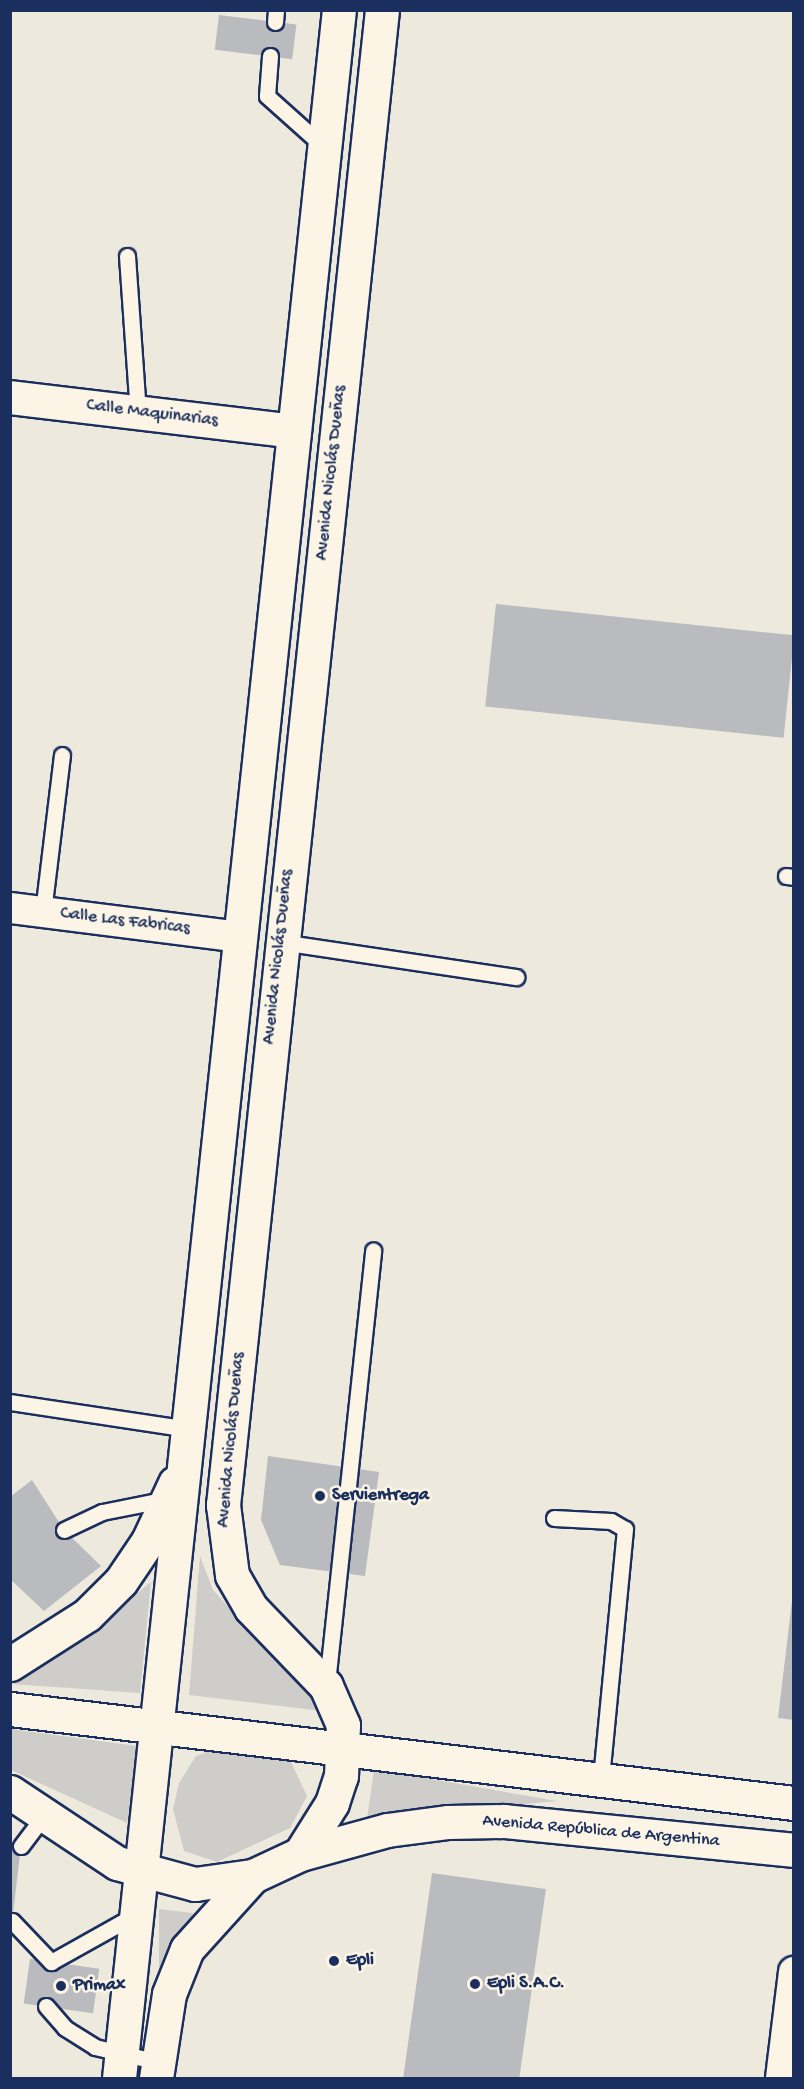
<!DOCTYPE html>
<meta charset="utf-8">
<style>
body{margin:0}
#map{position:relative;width:804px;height:2089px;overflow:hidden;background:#eee9dd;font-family:"Gochi Hand",sans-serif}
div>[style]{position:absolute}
.green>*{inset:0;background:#cfcdca}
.building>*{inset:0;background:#babbbe;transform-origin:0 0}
.roads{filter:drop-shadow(2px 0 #1b2f5e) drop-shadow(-2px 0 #1b2f5e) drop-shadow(0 2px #1b2f5e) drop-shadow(0 -2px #1b2f5e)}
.service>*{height:15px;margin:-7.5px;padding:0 7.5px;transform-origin:7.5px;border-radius:7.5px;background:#fcf5e5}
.minor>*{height:30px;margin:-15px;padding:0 15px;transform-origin:15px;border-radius:15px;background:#fcf5e5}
.tertiary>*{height:33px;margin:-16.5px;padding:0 16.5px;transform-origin:16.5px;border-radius:16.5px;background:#fcf5e5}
.secondary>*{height:33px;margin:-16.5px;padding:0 16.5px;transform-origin:16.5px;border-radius:16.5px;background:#fcf5e5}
.dots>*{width:16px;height:16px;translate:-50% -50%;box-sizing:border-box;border:3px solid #fcf5e5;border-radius:50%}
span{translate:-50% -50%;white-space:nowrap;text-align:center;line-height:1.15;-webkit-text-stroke:5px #fcf5e5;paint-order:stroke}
.street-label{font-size:18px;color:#1b2f5e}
.poi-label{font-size:18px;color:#1b2f5e;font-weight:700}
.left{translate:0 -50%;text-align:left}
.frame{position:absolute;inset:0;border:12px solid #1b2f5e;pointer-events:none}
</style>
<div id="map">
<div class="green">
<div style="clip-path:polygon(200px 1556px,213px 1590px,322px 1711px,189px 1695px)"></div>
<div style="clip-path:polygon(151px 1582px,140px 1693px,11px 1684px,10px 1672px,69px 1648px)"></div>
<div style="clip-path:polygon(11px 1729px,137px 1746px,127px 1823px,11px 1770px)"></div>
<div style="clip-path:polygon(225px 1745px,289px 1758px,307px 1796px,290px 1828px,217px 1862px,184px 1851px,173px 1809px,179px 1783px,196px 1756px)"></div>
<div style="clip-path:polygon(374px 1769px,557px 1801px,367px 1819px)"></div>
<div style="clip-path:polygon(159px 1909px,193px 1913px,159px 1988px)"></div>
</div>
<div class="building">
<div style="left:219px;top:15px;width:78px;height:35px;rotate:7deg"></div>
<div style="left:496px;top:604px;width:300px;height:103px;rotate:6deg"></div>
<div style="clip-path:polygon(268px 1456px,379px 1472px,365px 1576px,280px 1565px,261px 1520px)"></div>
<div style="clip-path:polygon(32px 1480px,64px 1530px,101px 1566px,44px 1611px,10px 1579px,10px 1497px)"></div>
<div style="clip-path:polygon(794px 1584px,794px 1720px,778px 1718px)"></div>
<div style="clip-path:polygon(10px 1844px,21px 1846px,12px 1922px,10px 1922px)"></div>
<div style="left:432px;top:1873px;width:115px;height:207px;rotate:8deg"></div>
<div style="left:30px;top:1959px;width:70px;height:45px;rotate:8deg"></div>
</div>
<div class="roads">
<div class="service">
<div style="left:275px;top:22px;width:12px;rotate:-85deg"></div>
<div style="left:270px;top:56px;width:40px;rotate:94.3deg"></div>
<div style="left:267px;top:96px;width:75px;rotate:41.8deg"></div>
<div style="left:127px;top:256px;width:156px;rotate:86deg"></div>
<div style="left:786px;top:876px;width:8px;rotate:7deg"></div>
<div style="left:43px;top:912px;width:158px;rotate:-83.1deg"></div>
<div style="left:281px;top:942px;width:238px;rotate:8.5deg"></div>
<div style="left:10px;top:1402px;width:180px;rotate:8.6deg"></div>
<div style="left:554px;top:1518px;width:57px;rotate:3deg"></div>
<div style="left:611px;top:1521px;width:16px;rotate:30deg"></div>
<div style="left:625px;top:1529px;width:252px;rotate:95.5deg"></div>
<div style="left:64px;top:1530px;width:42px;rotate:-25.3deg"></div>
<div style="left:102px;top:1512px;width:66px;rotate:-11.3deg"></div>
<div style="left:327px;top:1683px;width:435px;rotate:-83.9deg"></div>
<div style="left:21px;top:1846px;width:41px;rotate:-52.9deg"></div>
<div style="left:12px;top:1921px;width:57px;rotate:46.4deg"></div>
<div style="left:51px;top:1962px;width:96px;rotate:-29.2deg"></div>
<div style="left:46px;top:2006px;width:29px;rotate:49deg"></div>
<div style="left:65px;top:2028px;width:36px;rotate:32deg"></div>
<div style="left:95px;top:2047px;width:65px;rotate:13.4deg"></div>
</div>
<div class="minor">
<div style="left:10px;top:908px;width:232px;rotate:7.2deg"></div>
<div style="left:781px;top:2078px;width:107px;rotate:-83deg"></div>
</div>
<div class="tertiary">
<div style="left:10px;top:397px;width:286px;rotate:6.8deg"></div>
</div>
<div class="secondary">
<div style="left:10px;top:1664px;width:91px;rotate:-32.5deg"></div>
<div style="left:87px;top:1615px;width:48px;rotate:-45deg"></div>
<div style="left:121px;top:1581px;width:48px;rotate:-56deg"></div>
<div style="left:148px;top:1541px;width:64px;rotate:-65deg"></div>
<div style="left:10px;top:1709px;width:790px;rotate:6.84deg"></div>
<div style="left:10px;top:1792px;width:128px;rotate:33.6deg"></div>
<div style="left:117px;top:1863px;width:81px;rotate:15.1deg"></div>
<div style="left:195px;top:1884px;width:59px;rotate:-7.9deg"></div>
<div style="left:253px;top:1876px;width:52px;rotate:-25.1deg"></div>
<div style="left:300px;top:1854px;width:90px;rotate:-15.4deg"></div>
<div style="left:387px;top:1830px;width:62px;rotate:-7.5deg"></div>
<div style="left:448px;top:1822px;width:56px;rotate:-1deg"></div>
<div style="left:504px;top:1821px;width:291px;rotate:5.7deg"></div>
<div style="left:300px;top:1854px;width:60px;rotate:-57.9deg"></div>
<div style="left:332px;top:1803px;width:28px;rotate:-72deg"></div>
<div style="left:341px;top:1776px;width:51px;rotate:-87.8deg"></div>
<div style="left:343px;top:1725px;width:43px;rotate:-113.6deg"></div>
<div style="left:326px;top:1686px;width:108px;rotate:-133.9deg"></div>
<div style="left:251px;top:1608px;width:38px;rotate:-120deg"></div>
<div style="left:232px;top:1575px;width:71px;rotate:-97.3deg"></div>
<div style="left:223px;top:1505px;width:1503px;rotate:-83.93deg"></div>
<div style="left:119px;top:2078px;width:2080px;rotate:-83.93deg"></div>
<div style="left:156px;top:2078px;width:85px;rotate:-81.2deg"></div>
<div style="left:169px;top:1994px;width:48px;rotate:-68.2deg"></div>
<div style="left:187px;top:1949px;width:98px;rotate:-47.9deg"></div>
</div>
</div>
<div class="dots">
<div style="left:320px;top:1496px;background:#1b2f5e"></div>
<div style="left:334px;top:1961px;background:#1b2f5e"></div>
<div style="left:475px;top:1984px;background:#1b2f5e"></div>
<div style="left:61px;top:1986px;background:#1b2f5e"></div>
</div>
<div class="street-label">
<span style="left:152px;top:414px;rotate:7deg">Calle Maquinarias</span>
<span style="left:332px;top:473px;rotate:-84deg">Avenida Nicolás Dueñas</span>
<span style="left:125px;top:922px;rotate:7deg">Calle Las Fabricas</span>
<span style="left:279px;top:957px;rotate:-84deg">Avenida Nicolás Dueñas</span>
<span style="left:232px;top:1440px;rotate:-85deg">Avenida Nicolás Dueñas</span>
<span style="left:601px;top:1832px;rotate:5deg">Avenida República de Argentina</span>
</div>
<div class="poi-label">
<span class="left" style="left:332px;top:1496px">Servientrega</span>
<span class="left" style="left:346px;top:1961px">Epli</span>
<span class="left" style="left:487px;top:1984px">Epli S.A.C.</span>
<span class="left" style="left:73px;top:1986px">Primax</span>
</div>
<div class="frame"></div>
</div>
